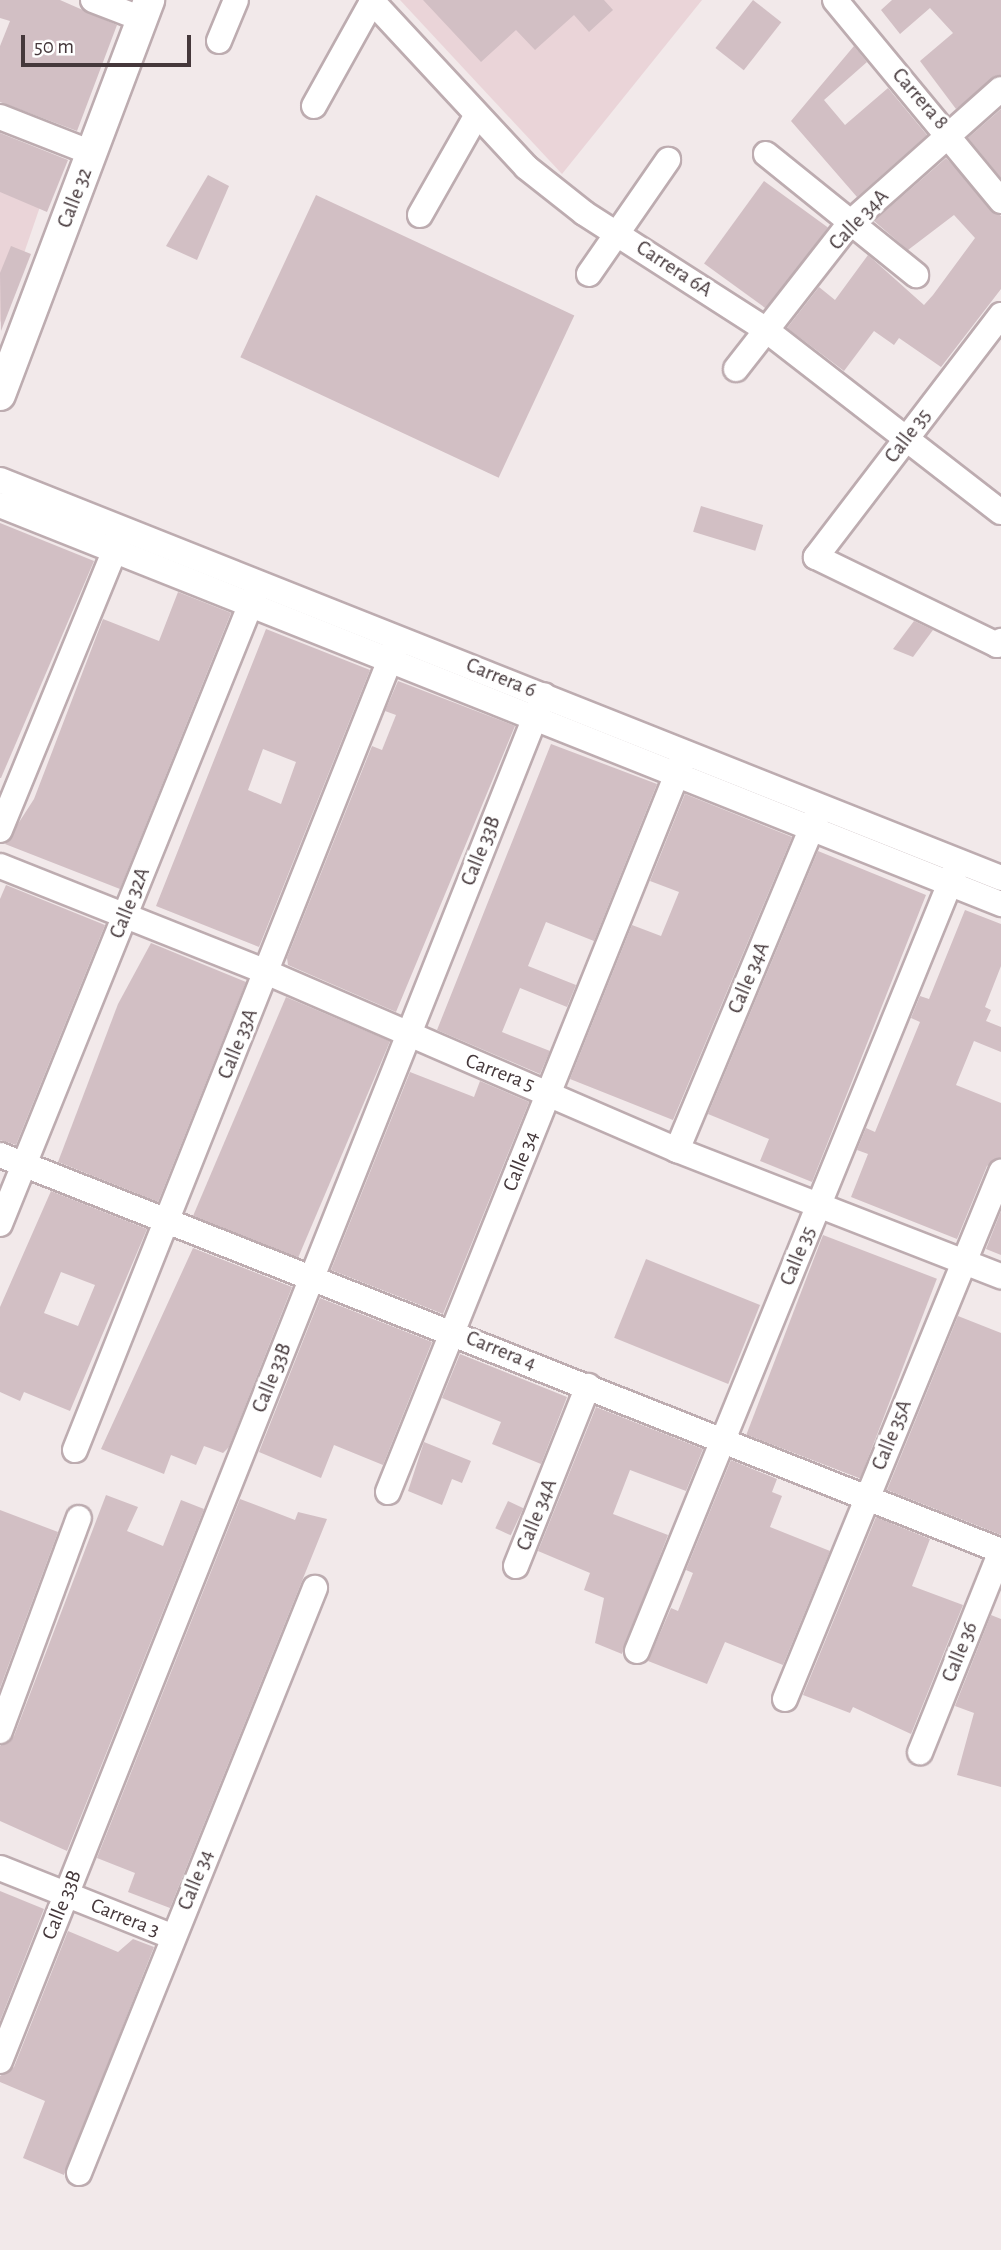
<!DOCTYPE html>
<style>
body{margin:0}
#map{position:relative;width:1001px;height:2250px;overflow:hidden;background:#f2e9ea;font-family:"Alegreya Sans",sans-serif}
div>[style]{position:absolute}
.education>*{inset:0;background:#ead4d8}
.building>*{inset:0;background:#d2bfc4;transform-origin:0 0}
.roads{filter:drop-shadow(2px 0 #bdacb0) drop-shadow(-2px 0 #bdacb0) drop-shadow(0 2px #bdacb0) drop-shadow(0 -2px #bdacb0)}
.minor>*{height:24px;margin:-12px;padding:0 12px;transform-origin:12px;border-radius:12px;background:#fff}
.tertiary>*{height:30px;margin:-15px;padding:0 15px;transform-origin:15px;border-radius:15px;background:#fff}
span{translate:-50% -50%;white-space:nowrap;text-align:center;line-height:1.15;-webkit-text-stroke:6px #fff;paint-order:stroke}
.street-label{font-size:21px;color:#45383b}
.scale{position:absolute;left:21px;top:35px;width:170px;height:32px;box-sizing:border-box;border:4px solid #45383b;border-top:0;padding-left:9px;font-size:21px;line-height:24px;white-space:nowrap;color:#45383b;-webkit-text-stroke:5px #fff;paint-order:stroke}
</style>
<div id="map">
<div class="education">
<div style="clip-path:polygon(400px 0,702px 0,562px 174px)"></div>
<div style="clip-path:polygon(0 182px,43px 198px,0 323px)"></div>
</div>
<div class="building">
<div style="clip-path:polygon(0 0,60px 0,117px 25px,77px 131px,0 102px,0 46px,10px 21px,0 18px)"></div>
<div style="clip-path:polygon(423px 0,604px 0,613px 10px,589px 32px,574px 15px,535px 50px,516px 30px,481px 62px)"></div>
<div style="left:753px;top:0;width:36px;height:61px;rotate:38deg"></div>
<div style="clip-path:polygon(892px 0,1001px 0,1001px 75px,956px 109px,920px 61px,953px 33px,930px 8px,900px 34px,881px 10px)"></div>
<div style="clip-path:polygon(854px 46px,867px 62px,824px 100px,845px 125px,888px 88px,927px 135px,857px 197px,791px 121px)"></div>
<div style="clip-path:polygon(1001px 109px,1001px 178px,968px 138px)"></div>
<div style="clip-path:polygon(0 133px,68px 160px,47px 212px,0 192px)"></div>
<div style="clip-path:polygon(946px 158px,1001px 216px,1001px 289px,941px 367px,899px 338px,894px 345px,874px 331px,844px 371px,787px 328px,819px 287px,835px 300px,868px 255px,924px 305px,933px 295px,975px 238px,954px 215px,908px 250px,874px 221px)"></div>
<div style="clip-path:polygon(208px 175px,229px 186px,197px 260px,166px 246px)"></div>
<div style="left:764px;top:181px;width:79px;height:102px;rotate:36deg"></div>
<div style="left:316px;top:195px;width:285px;height:179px;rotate:25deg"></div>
<div style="clip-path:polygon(11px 246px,31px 254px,1px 331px,0 273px)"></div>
<div style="left:701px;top:506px;width:65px;height:27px;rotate:17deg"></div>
<div style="clip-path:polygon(0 523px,94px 561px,1px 778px,0 778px)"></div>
<div style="clip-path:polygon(178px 592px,231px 613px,120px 889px,5px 844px,34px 799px,103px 619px,159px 641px)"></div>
<div style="clip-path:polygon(914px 621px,933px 630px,913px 657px,893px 649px)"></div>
<div style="clip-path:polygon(evenodd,266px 629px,370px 670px,259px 947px,156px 906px,266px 629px,263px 749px,296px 762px,281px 804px,248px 790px,263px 749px)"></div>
<div style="clip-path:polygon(398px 681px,515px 726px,396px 1012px,288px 965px,287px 958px,372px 746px,382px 750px,396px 715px,385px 711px)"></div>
<div style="clip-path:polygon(551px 744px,657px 784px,594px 941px,546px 922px,528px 966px,576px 985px,567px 1007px,520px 988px,502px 1032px,550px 1051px,540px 1074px,437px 1030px)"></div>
<div style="clip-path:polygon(685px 794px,792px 837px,673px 1120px,570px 1079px,632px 925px,661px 936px,679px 892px,650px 881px)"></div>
<div style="clip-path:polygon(818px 851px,926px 895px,812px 1182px,760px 1161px,769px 1139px,708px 1114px)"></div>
<div style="clip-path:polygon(6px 885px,105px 925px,16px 1145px,0 1140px,0 899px)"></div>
<div style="clip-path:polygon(965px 910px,1001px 924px,1001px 966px,985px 1007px,991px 1010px,986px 1021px,1001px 1027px,1001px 1052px,974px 1041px,956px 1085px,1001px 1103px,1001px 1157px,987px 1166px,957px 1239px,851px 1197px,868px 1154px,857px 1150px,866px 1128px,875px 1132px,920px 1022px,911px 1018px,920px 996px,929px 999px)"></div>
<div style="clip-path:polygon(151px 943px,246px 982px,158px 1202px,58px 1162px,118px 1004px)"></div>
<div style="left:286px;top:997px;width:113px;height:238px;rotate:23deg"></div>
<div style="clip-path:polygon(410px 1072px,474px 1097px,480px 1081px,529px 1102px,443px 1314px,331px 1270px)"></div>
<div style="clip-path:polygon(evenodd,51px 1191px,147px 1229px,70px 1411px,24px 1392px,20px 1401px,0 1392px,0 1307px,51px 1191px,61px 1272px,95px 1285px,78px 1326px,44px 1313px,61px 1272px)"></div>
<div style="clip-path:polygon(1001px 1211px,1001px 1255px,986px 1249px)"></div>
<div style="left:823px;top:1235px;width:122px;height:214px;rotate:21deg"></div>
<div style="clip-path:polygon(193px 1248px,292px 1287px,229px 1447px,223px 1453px,204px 1446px,196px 1465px,171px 1455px,164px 1474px,101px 1449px)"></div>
<div style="left:646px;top:1259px;width:123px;height:85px;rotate:22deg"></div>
<div style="clip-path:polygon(320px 1298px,432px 1342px,383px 1465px,334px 1445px,321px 1478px,259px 1452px)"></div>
<div style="clip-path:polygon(958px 1316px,1001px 1333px,1001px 1535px,887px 1490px)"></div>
<div style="clip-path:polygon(460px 1354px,567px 1397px,541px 1464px,492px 1444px,501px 1422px,442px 1398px)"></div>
<div style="clip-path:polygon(596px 1407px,703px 1449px,686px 1491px,630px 1470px,613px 1514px,668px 1535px,622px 1654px,595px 1643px,604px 1598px,584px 1590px,590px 1573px,538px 1551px)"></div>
<div style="clip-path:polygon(424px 1442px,471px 1461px,462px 1483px,452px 1479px,442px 1505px,408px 1491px)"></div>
<div style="clip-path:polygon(731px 1460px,777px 1479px,772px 1492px,782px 1496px,770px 1527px,830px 1551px,783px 1665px,725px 1642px,707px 1684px,648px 1661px,671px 1608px,678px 1611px,693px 1573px,686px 1570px)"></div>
<div style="clip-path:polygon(106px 1495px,138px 1507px,127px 1531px,163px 1546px,181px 1500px,204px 1509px,67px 1851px,0 1821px,0 1746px,14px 1736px)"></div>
<div style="clip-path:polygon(240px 1499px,295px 1520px,298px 1512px,327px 1519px,170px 1908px,128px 1892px,135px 1873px,97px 1858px)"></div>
<div style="left:508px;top:1501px;width:17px;height:30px;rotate:25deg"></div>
<div style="clip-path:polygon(0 1510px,58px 1532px,0 1688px)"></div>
<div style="clip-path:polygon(876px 1517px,930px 1539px,912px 1586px,963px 1605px,911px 1734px,853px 1707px,850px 1713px,803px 1695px)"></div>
<div style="clip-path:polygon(991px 1615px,1001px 1619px,1001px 1787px,957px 1775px,974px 1713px,955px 1706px)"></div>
<div style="clip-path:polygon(0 1891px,44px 1909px,0 2021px)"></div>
<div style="clip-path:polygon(68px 1931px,118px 1952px,133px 1939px,154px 1947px,64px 2175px,23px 2158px,45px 2101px,0 2082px,0 2076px,14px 2067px)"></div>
</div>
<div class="roads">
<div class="minor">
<div style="left:93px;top:0;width:53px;rotate:21.2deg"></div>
<div style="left:371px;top:0;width:228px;rotate:47.1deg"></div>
<div style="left:526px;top:167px;width:74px;rotate:38.4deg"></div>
<div style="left:584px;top:213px;width:216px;rotate:32.7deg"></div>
<div style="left:766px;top:330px;width:297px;rotate:37.8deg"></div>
<div style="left:835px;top:0;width:261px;rotate:50.4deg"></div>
<div style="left:219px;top:41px;width:44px;rotate:-67.5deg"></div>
<div style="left:314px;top:106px;width:119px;rotate:-60.9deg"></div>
<div style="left:0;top:117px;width:99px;rotate:21.4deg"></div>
<div style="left:766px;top:154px;width:193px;rotate:38.9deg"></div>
<div style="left:420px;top:215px;width:112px;rotate:-60.4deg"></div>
<div style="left:589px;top:274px;width:139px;rotate:-55.3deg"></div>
<div style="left:1001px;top:315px;width:305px;rotate:127.4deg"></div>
<div style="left:816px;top:557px;width:201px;rotate:25.9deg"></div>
<div style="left:997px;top:645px;width:6px;rotate:-45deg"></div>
<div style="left:736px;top:369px;width:187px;rotate:-52deg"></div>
<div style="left:851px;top:222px;width:200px;rotate:-41.6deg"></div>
<div style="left:0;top:480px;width:1077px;rotate:21.68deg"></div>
<div style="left:0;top:505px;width:1078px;rotate:21.73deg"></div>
<div style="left:0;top:830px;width:317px;rotate:-67.7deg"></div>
<div style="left:0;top:866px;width:286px;rotate:21.7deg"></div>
<div style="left:266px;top:972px;width:448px;rotate:23.4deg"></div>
<div style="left:677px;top:1150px;width:348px;rotate:21.3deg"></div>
<div style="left:677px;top:1150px;width:365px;rotate:-67.3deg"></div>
<div style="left:0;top:1155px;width:1076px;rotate:21.58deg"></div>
<div style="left:1001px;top:1551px;width:217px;rotate:111.9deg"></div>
<div style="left:0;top:1224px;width:683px;rotate:-67.98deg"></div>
<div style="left:75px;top:1450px;width:864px;rotate:-68.27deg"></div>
<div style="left:388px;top:1492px;width:790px;rotate:-68.08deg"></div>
<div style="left:516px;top:1566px;width:194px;rotate:-68.2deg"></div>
<div style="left:637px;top:1651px;width:845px;rotate:-67.83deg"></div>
<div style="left:785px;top:1699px;width:570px;rotate:-67.71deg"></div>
<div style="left:0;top:1731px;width:227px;rotate:-69.7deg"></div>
<div style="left:0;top:1868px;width:186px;rotate:21.7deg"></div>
<div style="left:0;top:2061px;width:1470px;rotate:-68.29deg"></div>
<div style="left:79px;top:2173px;width:631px;rotate:-68.03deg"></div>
</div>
<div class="tertiary">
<div style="left:0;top:395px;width:422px;rotate:-69.3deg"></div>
</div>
</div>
<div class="street-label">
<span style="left:920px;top:99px;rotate:49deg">Carrera 8</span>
<span style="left:75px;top:198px;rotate:-69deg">Calle 32</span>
<span style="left:859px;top:220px;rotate:-46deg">Calle 34A</span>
<span style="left:674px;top:269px;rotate:33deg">Carrera 6A</span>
<span style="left:908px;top:436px;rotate:-53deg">Calle 35</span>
<span style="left:501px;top:678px;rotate:22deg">Carrera 6</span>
<span style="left:481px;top:851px;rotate:-68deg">Calle 33B</span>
<span style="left:130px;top:903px;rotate:-68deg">Calle 32A</span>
<span style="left:749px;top:978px;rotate:-67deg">Calle 34A</span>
<span style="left:238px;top:1044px;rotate:-68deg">Calle 33A</span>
<span style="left:500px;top:1073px;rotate:21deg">Carrera 5</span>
<span style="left:521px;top:1161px;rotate:-68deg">Calle 34</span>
<span style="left:798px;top:1256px;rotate:-68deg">Calle 35</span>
<span style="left:501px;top:1351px;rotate:22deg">Carrera 4</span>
<span style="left:272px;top:1378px;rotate:-68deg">Calle 33B</span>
<span style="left:892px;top:1435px;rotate:-68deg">Calle 35A</span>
<span style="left:537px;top:1515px;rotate:-68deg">Calle 34A</span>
<span style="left:960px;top:1652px;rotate:-68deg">Calle 36</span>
<span style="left:196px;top:1880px;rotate:-68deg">Calle 34</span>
<span style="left:62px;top:1905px;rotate:-68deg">Calle 33B</span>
<span style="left:125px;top:1918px;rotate:22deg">Carrera 3</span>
</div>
<div class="scale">50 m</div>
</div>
